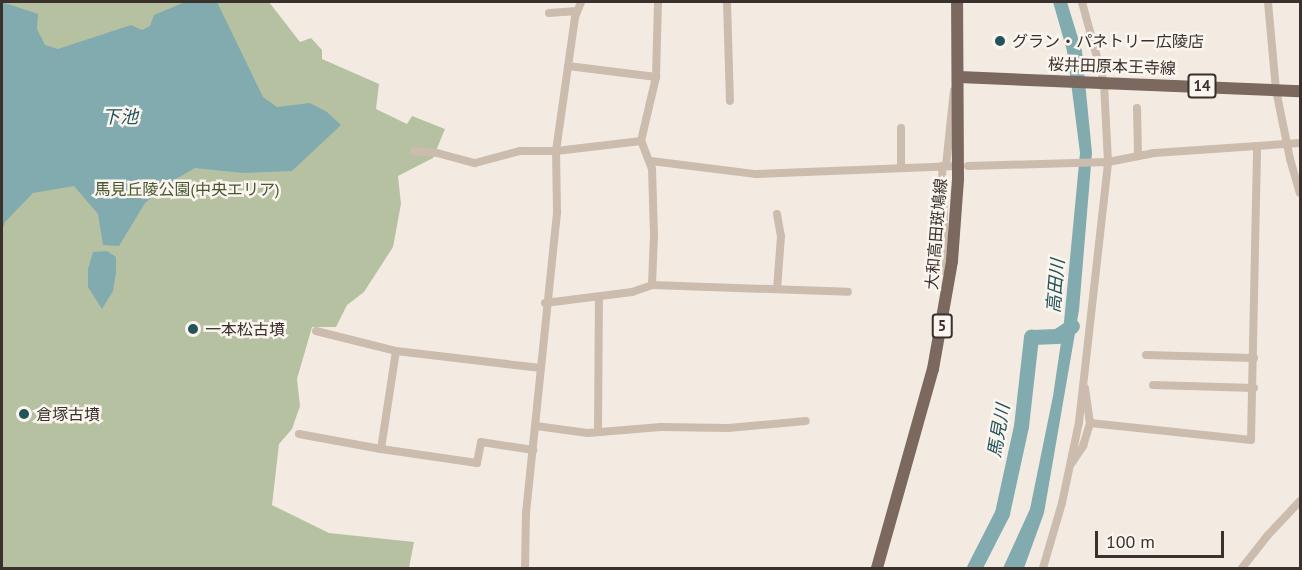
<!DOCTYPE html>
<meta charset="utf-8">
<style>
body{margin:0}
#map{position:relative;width:1302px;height:570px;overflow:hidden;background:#f3ebe2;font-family:"PT Sans","Noto Sans JP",sans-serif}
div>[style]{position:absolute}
.green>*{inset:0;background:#b6c1a2}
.water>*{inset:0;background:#82abaf}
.river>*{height:15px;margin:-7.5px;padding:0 7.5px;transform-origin:7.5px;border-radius:7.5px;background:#82abaf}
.minor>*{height:8px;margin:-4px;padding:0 4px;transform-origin:4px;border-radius:4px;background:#cbbcae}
.primary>*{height:12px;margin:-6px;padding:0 6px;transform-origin:6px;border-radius:6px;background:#7b685e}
.dots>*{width:16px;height:16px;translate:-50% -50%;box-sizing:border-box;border:3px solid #faf5ee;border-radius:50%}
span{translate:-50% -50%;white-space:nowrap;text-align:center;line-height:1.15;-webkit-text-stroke:5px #faf5ee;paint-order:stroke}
.shield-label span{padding:2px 4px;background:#faf5ee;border:2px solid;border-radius:4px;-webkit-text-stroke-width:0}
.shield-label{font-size:15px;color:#3a302c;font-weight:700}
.poi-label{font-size:16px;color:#3a302c}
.left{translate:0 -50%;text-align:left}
.street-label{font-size:16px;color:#3a302c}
.park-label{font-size:16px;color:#475730}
.water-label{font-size:18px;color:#23545a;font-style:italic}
.frame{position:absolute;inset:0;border:3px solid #3a302c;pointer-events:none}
.scale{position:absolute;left:1095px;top:531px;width:129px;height:27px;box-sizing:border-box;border:3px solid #3a302c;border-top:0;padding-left:8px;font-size:18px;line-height:21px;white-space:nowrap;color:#3a302c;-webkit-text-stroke:4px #faf5ee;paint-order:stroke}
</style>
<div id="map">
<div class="green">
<div style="clip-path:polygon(2px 2px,269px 2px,300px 42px,311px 38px,322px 50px,322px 59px,379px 84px,376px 109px,407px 124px,412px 116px,445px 129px,433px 158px,398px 176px,401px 204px,393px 247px,364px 292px,347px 305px,336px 327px,312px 327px,297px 379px,300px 406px,292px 429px,279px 444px,272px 505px,329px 533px,414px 542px,409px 568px,2px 568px)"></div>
</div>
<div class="water">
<div style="clip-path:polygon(2px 2px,38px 14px,37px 29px,45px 45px,58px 49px,131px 25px,142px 30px,150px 26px,154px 15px,185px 2px,217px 2px,263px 97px,277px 107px,310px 103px,327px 112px,341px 125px,292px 171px,243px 173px,195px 168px,174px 180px,145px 203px,119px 246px,103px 245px,98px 214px,74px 186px,33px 193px,5px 222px,2px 231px)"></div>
<div style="clip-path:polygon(1053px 2px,1067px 2px,1082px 51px,1092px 153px,1079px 310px,1044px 513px,1024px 568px,1003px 568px,1030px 509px,1053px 396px,1064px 322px,1080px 153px,1067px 51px)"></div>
<div style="clip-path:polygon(107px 251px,116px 257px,116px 273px,113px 291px,102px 309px,88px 287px,88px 269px,93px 252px)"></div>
</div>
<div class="river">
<div style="left:974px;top:568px;width:62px;rotate:-63deg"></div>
<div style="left:1002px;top:513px;width:89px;rotate:-77.7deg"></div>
<div style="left:1021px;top:426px;width:90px;rotate:-83.6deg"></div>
<div style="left:1031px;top:337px;width:26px;rotate:-2deg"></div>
<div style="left:1057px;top:336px;width:18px;rotate:-34deg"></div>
</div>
<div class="minor">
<div style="left:727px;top:2px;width:99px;rotate:88.3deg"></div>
<div style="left:1268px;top:2px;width:88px;rotate:84.8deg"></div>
<div style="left:1276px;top:90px;width:70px;rotate:78.5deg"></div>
<div style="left:1290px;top:159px;width:35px;rotate:74deg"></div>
<div style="left:549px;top:13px;width:28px;rotate:-4deg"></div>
<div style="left:568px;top:66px;width:89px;rotate:7.1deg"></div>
<div style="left:1137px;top:108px;width:48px;rotate:88.8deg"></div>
<div style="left:414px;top:151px;width:23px;rotate:5deg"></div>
<div style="left:437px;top:153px;width:39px;rotate:15deg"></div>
<div style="left:475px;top:163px;width:47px;rotate:-14.9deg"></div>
<div style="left:520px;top:151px;width:36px"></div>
<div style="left:556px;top:151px;width:86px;rotate:-6.7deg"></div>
<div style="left:651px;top:161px;width:106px;rotate:7.1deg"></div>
<div style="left:756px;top:174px;width:195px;rotate:-2.3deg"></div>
<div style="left:942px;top:166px;width:106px;rotate:87.8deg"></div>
<div style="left:946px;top:166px;width:76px;rotate:-84deg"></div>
<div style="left:968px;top:166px;width:140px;rotate:-1.6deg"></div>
<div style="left:1108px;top:162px;width:47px;rotate:-11.1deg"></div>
<div style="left:1154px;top:153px;width:146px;rotate:-3.9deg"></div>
<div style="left:901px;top:167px;width:39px;rotate:-90deg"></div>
<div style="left:777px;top:214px;width:22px;rotate:80deg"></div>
<div style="left:781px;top:236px;width:53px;rotate:94.3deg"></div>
<div style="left:652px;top:285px;width:50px;rotate:-87.7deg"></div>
<div style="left:654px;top:235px;width:66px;rotate:-91.7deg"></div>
<div style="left:652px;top:169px;width:30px;rotate:-111deg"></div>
<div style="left:641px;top:141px;width:66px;rotate:-76.8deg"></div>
<div style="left:656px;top:77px;width:75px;rotate:-88.5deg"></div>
<div style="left:545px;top:303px;width:88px;rotate:-7.2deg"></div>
<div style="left:632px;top:292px;width:21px;rotate:-19deg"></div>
<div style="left:652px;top:285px;width:196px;rotate:2deg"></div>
<div style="left:316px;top:331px;width:82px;rotate:14deg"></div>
<div style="left:396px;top:351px;width:146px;rotate:6.7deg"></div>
<div style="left:1146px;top:355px;width:108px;rotate:1.6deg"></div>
<div style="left:1153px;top:385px;width:101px;rotate:1.7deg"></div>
<div style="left:1085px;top:388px;width:35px;rotate:82deg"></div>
<div style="left:536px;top:426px;width:52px;rotate:7.7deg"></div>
<div style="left:588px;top:433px;width:73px;rotate:-4.7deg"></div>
<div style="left:661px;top:427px;width:67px;rotate:0.9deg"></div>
<div style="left:728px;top:428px;width:78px;rotate:-5.1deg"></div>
<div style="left:598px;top:432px;width:135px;rotate:-89.6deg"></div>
<div style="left:299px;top:434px;width:83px;rotate:10.4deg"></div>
<div style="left:381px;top:449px;width:97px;rotate:8.3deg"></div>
<div style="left:477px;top:463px;width:21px;rotate:-79deg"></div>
<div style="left:481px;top:442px;width:53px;rotate:8.7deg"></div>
<div style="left:381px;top:449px;width:99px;rotate:-81.3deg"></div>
<div style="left:1071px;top:464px;width:22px;rotate:-56deg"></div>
<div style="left:1083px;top:446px;width:24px;rotate:-73deg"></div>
<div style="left:1090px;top:423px;width:162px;rotate:6deg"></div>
<div style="left:1251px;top:440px;width:294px;rotate:-88.8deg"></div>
<div style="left:525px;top:568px;width:55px;rotate:-89deg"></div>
<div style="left:526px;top:513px;width:303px;rotate:-84.1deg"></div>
<div style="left:557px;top:212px;width:61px;rotate:-90.9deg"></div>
<div style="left:556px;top:151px;width:135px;rotate:-81.9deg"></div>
<div style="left:575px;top:17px;width:16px;rotate:-68deg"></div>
<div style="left:1043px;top:568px;width:68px;rotate:-73.7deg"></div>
<div style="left:1062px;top:503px;width:83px;rotate:-78.1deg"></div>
<div style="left:1079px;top:422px;width:262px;rotate:-83.6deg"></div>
<div style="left:1108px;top:162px;width:79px;rotate:-92.9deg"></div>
<div style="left:1104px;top:83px;width:84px;rotate:-105.2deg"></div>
<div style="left:1242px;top:568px;width:42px;rotate:-51.8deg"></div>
<div style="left:1268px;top:535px;width:47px;rotate:-46.7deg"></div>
</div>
<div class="primary">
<div style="left:959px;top:77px;width:341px;rotate:2.4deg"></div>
<div style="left:877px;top:568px;width:207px;rotate:-74.3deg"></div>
<div style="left:933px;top:369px;width:110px;rotate:-80deg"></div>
<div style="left:952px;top:261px;width:82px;rotate:-85.8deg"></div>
<div style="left:958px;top:179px;width:177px;rotate:-90.3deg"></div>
</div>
<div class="dots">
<div style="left:1000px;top:41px;background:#23545a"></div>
<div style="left:193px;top:329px;background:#23545a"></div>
<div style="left:24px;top:414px;background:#23545a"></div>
</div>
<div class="shield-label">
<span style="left:1202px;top:86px">14</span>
<span style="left:942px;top:326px">5</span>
</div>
<div class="poi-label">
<span class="left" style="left:1012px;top:41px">グラン・パネトリー広陵店</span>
<span class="left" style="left:205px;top:329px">一本松古墳</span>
<span class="left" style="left:36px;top:414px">倉塚古墳</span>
</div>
<div class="street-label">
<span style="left:1112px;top:66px;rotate:2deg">桜井田原本王寺線</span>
<span style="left:936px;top:234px;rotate:-85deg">大和高田斑鳩線</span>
</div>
<div class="park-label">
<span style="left:187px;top:189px">馬見丘陵公園(中央エリア)</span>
</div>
<div class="water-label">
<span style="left:120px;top:117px">下池</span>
<span style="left:1056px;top:286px;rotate:-85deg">高田川</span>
<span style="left:999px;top:431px;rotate:-80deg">馬見川</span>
</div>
<div class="frame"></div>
<div class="scale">100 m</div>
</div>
